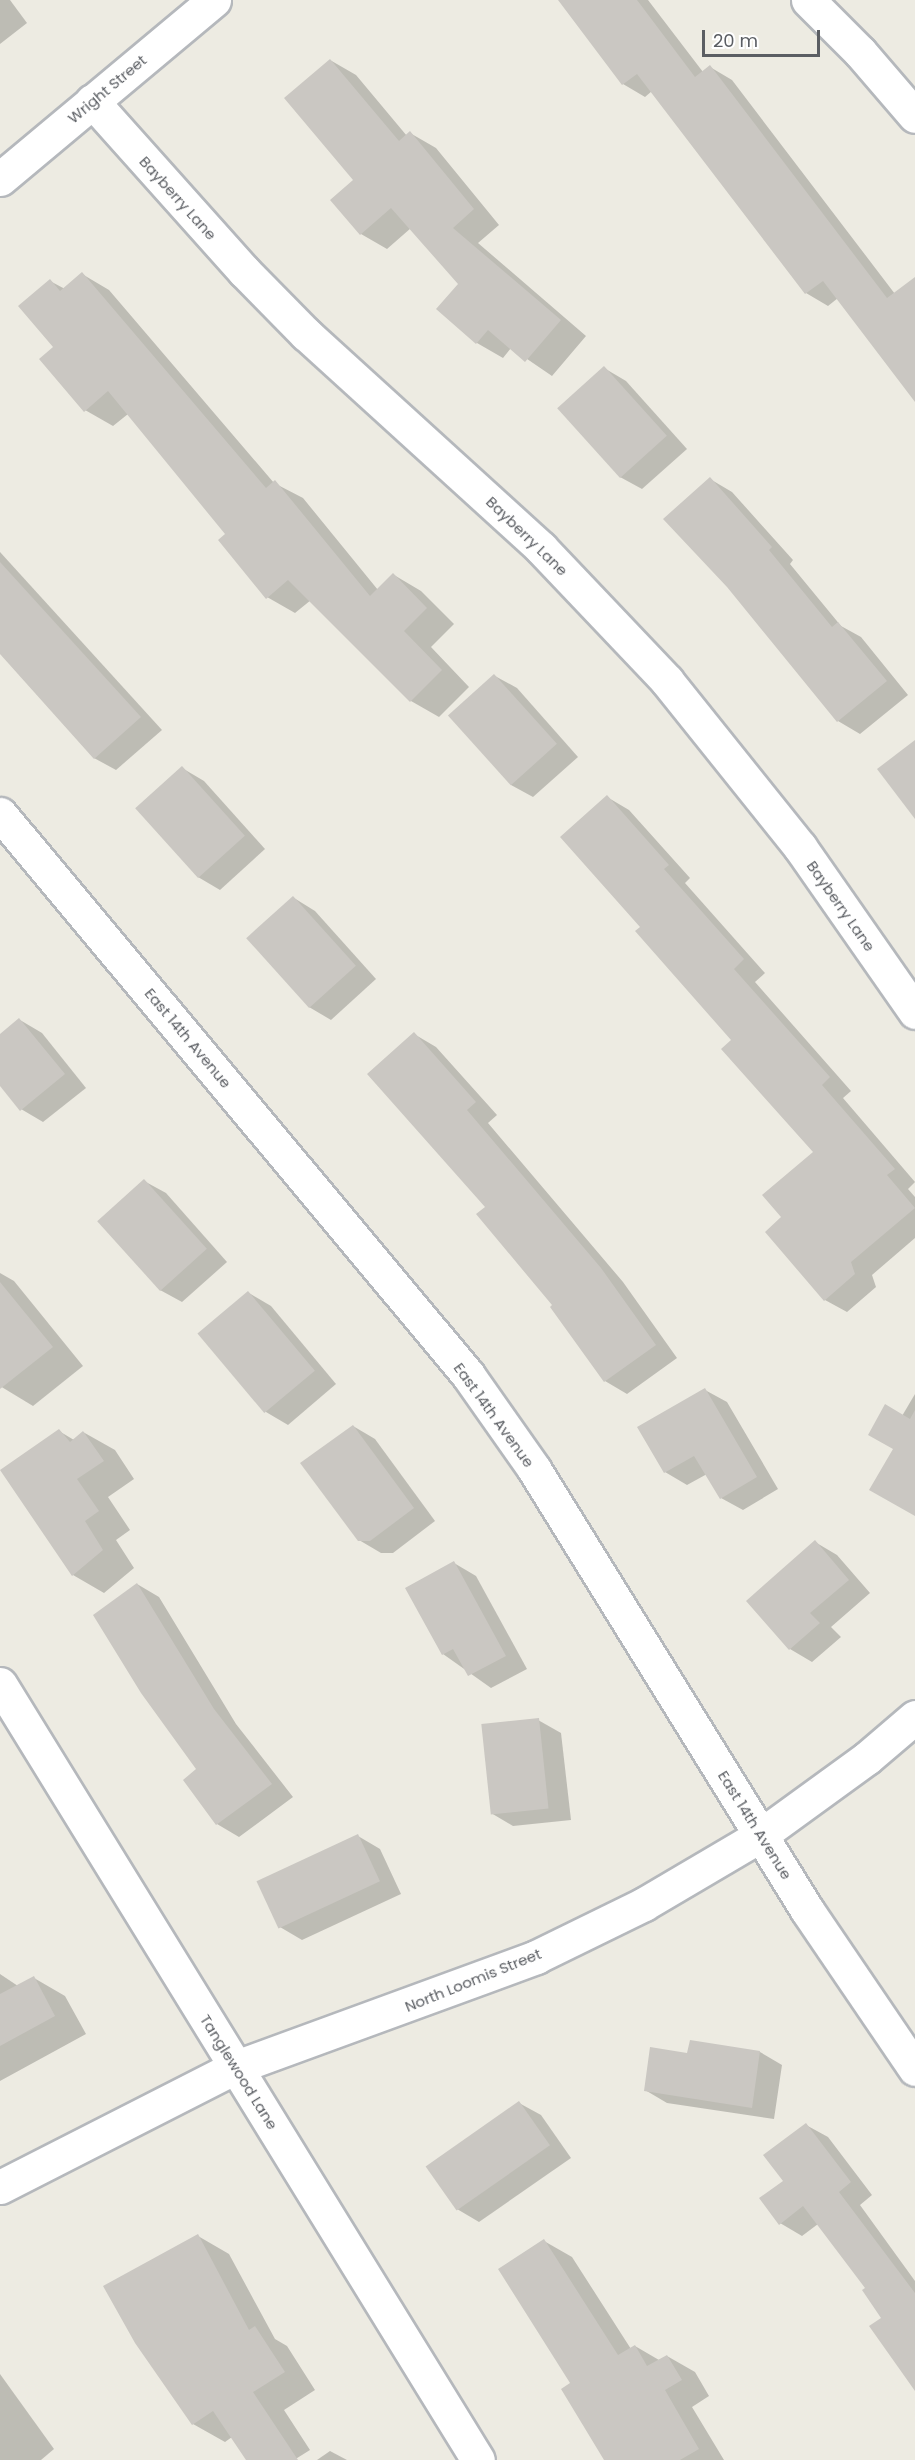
<!DOCTYPE html>
<style>
body{margin:0}
#map{position:relative;width:915px;height:2460px;overflow:hidden;background:#edebe2;font-family:Poppins,sans-serif}
div>[style]{position:absolute}
.shadow>*{inset:0;background:#0003}
.building>*{inset:0;background:#cac7c2;transform-origin:0 0}
.roads{filter:drop-shadow(2px 0 #b5b8bc) drop-shadow(-2px 0 #b5b8bc) drop-shadow(0 2px #b5b8bc) drop-shadow(0 -2px #b5b8bc)}
.minor>*{height:33px;margin:-16.5px;padding:0 16.5px;transform-origin:16.5px;border-radius:16.5px;background:#fff}
span{translate:-50% -50%;white-space:nowrap;text-align:center;line-height:1.15;-webkit-text-stroke:5px #fff;paint-order:stroke}
.street-label{font-size:15px;color:#5b5e63}
.scale{position:absolute;left:702px;top:30px;width:118px;height:27px;box-sizing:border-box;border:3px solid #5b5e63;border-top:0;padding-left:8px;font-size:18px;line-height:21px;white-space:nowrap;color:#5b5e63;-webkit-text-stroke:4px #fff;paint-order:stroke}
</style>
<div id="map">
<div class="shadow">
<div style="clip-path:polygon(0 0,10px 0,27px 23px,0 44px)"></div>
<div style="clip-path:polygon(582px 0,648px 0,703px 72px,710px 67px,732px 80px,895px 294px,915px 293px,915px 400px,838px 298px,828px 306px,806px 293px,652px 91px,645px 97px,623px 84px)"></div>
<div style="clip-path:polygon(330px 60px,356px 75px,407px 136px,410px 133px,436px 148px,499px 225px,478px 243px,586px 336px,552px 376px,511px 348px,503px 358px,477px 343px,439px 309px,460px 284px,411px 228px,387px 249px,361px 234px,355px 180px)"></div>
<div style="clip-path:polygon(82px 274px,109px 290px,274px 483px,303px 498px,378px 590px,394px 575px,421px 591px,454px 624px,431px 647px,469px 687px,439px 717px,411px 701px,311px 600px,295px 613px,267px 597px,227px 534px,128px 414px,113px 426px,85px 410px,55px 347px,50px 281px,65px 289px)"></div>
<div style="clip-path:polygon(604px 368px,626px 381px,687px 449px,642px 489px,620px 477px)"></div>
<div style="clip-path:polygon(710px 479px,732px 492px,793px 560px,790px 564px,841px 626px,861px 637px,908px 695px,860px 734px,838px 721px,728px 586px)"></div>
<div style="clip-path:polygon(0 552px,162px 730px,116px 770px,94px 758px,0 653px)"></div>
<div style="clip-path:polygon(495px 676px,517px 688px,578px 757px,533px 797px,511px 785px)"></div>
<div style="clip-path:polygon(182px 768px,204px 781px,265px 849px,220px 890px,198px 877px,137px 808px)"></div>
<div style="clip-path:polygon(607px 797px,629px 810px,690px 878px,685px 883px,765px 973px,755px 982px,851px 1091px,843px 1098px,915px 1182px,908px 1189px,915px 1197px,915px 1238px,872px 1275px,876px 1287px,847px 1312px,825px 1300px,783px 1217px,815px 1152px,734px 1040px,642px 927px)"></div>
<div style="clip-path:polygon(294px 898px,315px 911px,376px 979px,331px 1020px,309px 1007px)"></div>
<div style="clip-path:polygon(20px 1020px,42px 1033px,86px 1088px,43px 1122px,21px 1109px,0 1084px,0 1036px)"></div>
<div style="clip-path:polygon(414px 1034px,436px 1047px,497px 1115px,488px 1123px,623px 1282px,677px 1358px,627px 1394px,605px 1381px,487px 1208px)"></div>
<div style="clip-path:polygon(144px 1181px,166px 1193px,227px 1262px,182px 1302px,160px 1290px)"></div>
<div style="clip-path:polygon(0 1273px,14px 1281px,83px 1366px,33px 1406px,0 1386px)"></div>
<div style="clip-path:polygon(249px 1293px,271px 1306px,336px 1384px,288px 1425px,266px 1412px)"></div>
<div style="clip-path:polygon(705px 1390px,727px 1402px,778px 1489px,743px 1510px,721px 1498px,707px 1474px,687px 1485px,665px 1472px,639px 1428px)"></div>
<div style="clip-path:polygon(915px 1394px,915px 1515px,902px 1416px)"></div>
<div style="clip-path:polygon(353px 1426px,375px 1439px,435px 1521px,393px 1553px,381px 1553px,359px 1540px)"></div>
<div style="clip-path:polygon(59px 1431px,74px 1440px,83px 1432px,115px 1450px,134px 1479px,108px 1497px,130px 1530px,116px 1540px,134px 1568px,104px 1593px,73px 1575px)"></div>
<div style="clip-path:polygon(815px 1542px,837px 1555px,870px 1593px,831px 1627px,841px 1637px,812px 1662px,790px 1649px,748px 1601px)"></div>
<div style="clip-path:polygon(454px 1563px,476px 1576px,527px 1669px,491px 1688px,443px 1654px)"></div>
<div style="clip-path:polygon(137px 1584px,159px 1597px,236px 1724px,293px 1797px,239px 1837px,217px 1824px)"></div>
<div style="clip-path:polygon(538px 1720px,561px 1733px,571px 1820px,513px 1826px,491px 1813px)"></div>
<div style="clip-path:polygon(358px 1836px,380px 1849px,401px 1894px,302px 1940px,280px 1927px)"></div>
<div style="clip-path:polygon(0 1974px,18px 1986px,34px 1978px,65px 1996px,86px 2034px,0 2081px)"></div>
<div style="clip-path:polygon(691px 2042px,760px 2052px,782px 2065px,774px 2119px,667px 2103px,645px 2090px,689px 2055px)"></div>
<div style="clip-path:polygon(519px 2103px,541px 2115px,571px 2158px,479px 2222px,457px 2209px)"></div>
<div style="clip-path:polygon(806px 2125px,828px 2137px,872px 2195px,860px 2205px,915px 2281px,915px 2388px,867px 2288px,818px 2224px,802px 2236px,780px 2223px,785px 2181px)"></div>
<div style="clip-path:polygon(198px 2236px,229px 2254px,275px 2339px,287px 2346px,315px 2390px,284px 2410px,310px 2450px,294px 2460px,253px 2460px,232px 2437px,225px 2442px,193px 2424px)"></div>
<div style="clip-path:polygon(544px 2241px,572px 2257px,631px 2349px,635px 2346px,659px 2360px,667px 2356px,695px 2372px,709px 2396px,692px 2407px,724px 2460px,606px 2460px,572px 2384px)"></div>
<div style="clip-path:polygon(0 2374px,54px 2449px,41px 2460px,0 2460px)"></div>
<div style="clip-path:polygon(330px 2451px,347px 2460px,317px 2460px)"></div>
</div>
<div class="building">
<div style="clip-path:polygon(558px 0,637px 0,695px 77px,710px 65px,887px 298px,915px 277px,915px 402px,823px 281px,805px 294px,637px 74px,622px 85px)"></div>
<div style="clip-path:polygon(330px 59px,399px 141px,410px 131px,474px 209px,453px 228px,561px 320px,525px 362px,488px 330px,476px 344px,436px 309px,458px 284px,391px 208px,360px 235px,330px 200px,353px 180px,284px 98px)"></div>
<div style="clip-path:polygon(82px 272px,266px 488px,275px 480px,370px 596px,393px 573px,427px 608px,404px 631px,442px 670px,410px 702px,288px 580px,266px 599px,218px 540px,225px 534px,108px 391px,84px 412px,39px 359px,53px 347px,18px 306px,50px 279px,60px 291px)"></div>
<div style="left:604px;top:366px;width:94px;height:63px;rotate:48deg"></div>
<div style="clip-path:polygon(710px 477px,772px 547px,769px 550px,832px 627px,838px 622px,887px 681px,837px 722px,727px 587px,663px 519px)"></div>
<div style="clip-path:polygon(0 562px,141px 717px,94px 759px,0 654px)"></div>
<div style="left:494px;top:674px;width:94px;height:62px;rotate:48deg"></div>
<div style="clip-path:polygon(915px 740px,915px 819px,877px 769px)"></div>
<div style="left:182px;top:766px;width:94px;height:63px;rotate:48deg"></div>
<div style="clip-path:polygon(607px 795px,669px 865px,664px 869px,744px 959px,734px 969px,830px 1077px,822px 1085px,895px 1169px,887px 1175px,915px 1208px,851px 1262px,855px 1274px,824px 1301px,765px 1232px,781px 1217px,762px 1195px,813px 1152px,721px 1049px,731px 1040px,635px 931px,640px 927px,560px 837px)"></div>
<div style="left:293px;top:896px;width:94px;height:63px;rotate:48deg"></div>
<div style="clip-path:polygon(19px 1018px,65px 1074px,20px 1111px,0 1086px,0 1034px)"></div>
<div style="clip-path:polygon(414px 1032px,476px 1102px,467px 1110px,601px 1268px,656px 1345px,604px 1382px,550px 1307px,552px 1305px,476px 1214px,485px 1207px,367px 1074px)"></div>
<div style="left:144px;top:1179px;width:94px;height:63px;rotate:48deg"></div>
<div style="clip-path:polygon(0 1282px,53px 1347px,0 1389px)"></div>
<div style="left:248px;top:1291px;width:104px;height:66px;rotate:50deg"></div>
<div style="clip-path:polygon(705px 1388px,757px 1477px,720px 1499px,694px 1456px,664px 1473px,637px 1427px)"></div>
<div style="clip-path:polygon(885px 1404px,910px 1419px,915px 1410px,915px 1516px,869px 1490px,893px 1449px,868px 1435px)"></div>
<div style="clip-path:polygon(353px 1425px,414px 1508px,370px 1541px,358px 1541px,300px 1463px)"></div>
<div style="clip-path:polygon(59px 1429px,70px 1442px,83px 1431px,104px 1461px,77px 1479px,99px 1511px,85px 1521px,103px 1550px,72px 1576px,0 1470px)"></div>
<div style="clip-path:polygon(815px 1540px,849px 1580px,810px 1613px,820px 1623px,789px 1650px,746px 1601px)"></div>
<div style="clip-path:polygon(454px 1561px,506px 1656px,468px 1676px,453px 1649px,442px 1655px,405px 1588px)"></div>
<div style="clip-path:polygon(137px 1583px,214px 1709px,272px 1784px,216px 1825px,183px 1780px,196px 1769px,141px 1693px,93px 1615px)"></div>
<div style="left:539px;top:1718px;width:91px;height:58px;rotate:84deg"></div>
<div style="left:358px;top:1834px;width:52px;height:112px;rotate:65deg"></div>
<div style="clip-path:polygon(34px 1976px,55px 2016px,0 2046px,0 1994px)"></div>
<div style="clip-path:polygon(690px 2040px,760px 2051px,752px 2108px,644px 2091px,650px 2047px,687px 2053px)"></div>
<div style="left:519px;top:2101px;width:54px;height:114px;rotate:55deg"></div>
<div style="clip-path:polygon(806px 2123px,851px 2182px,839px 2192px,915px 2293px,915px 2391px,869px 2326px,881px 2318px,862px 2290px,865px 2288px,803px 2206px,779px 2225px,759px 2198px,783px 2181px,763px 2155px)"></div>
<div style="clip-path:polygon(198px 2234px,249px 2330px,255px 2326px,285px 2372px,253px 2392px,298px 2460px,246px 2460px,213px 2411px,192px 2425px,135px 2343px,103px 2286px)"></div>
<div style="clip-path:polygon(544px 2239px,618px 2355px,635px 2345px,647px 2366px,667px 2355px,682px 2380px,665px 2390px,699px 2449px,680px 2460px,604px 2460px,561px 2389px,570px 2383px,498px 2269px)"></div>
</div>
<div class="roads">
<div class="minor">
<div style="left:808px;top:0;width:74px;rotate:45deg"></div>
<div style="left:860px;top:52px;width:84px;rotate:49.3deg"></div>
<div style="left:92px;top:101px;width:229px;rotate:48.2deg"></div>
<div style="left:245px;top:272px;width:87px;rotate:45.5deg"></div>
<div style="left:306px;top:334px;width:318px;rotate:42.3deg"></div>
<div style="left:541px;top:548px;width:183px;rotate:46.5deg"></div>
<div style="left:667px;top:681px;width:213px;rotate:51.3deg"></div>
<div style="left:800px;top:847px;width:201px;rotate:55.1deg"></div>
<div style="left:0;top:179px;width:279px;rotate:-39.9deg"></div>
<div style="left:0;top:814px;width:731px;rotate:50.16deg"></div>
<div style="left:468px;top:1375px;width:115px;rotate:54.9deg"></div>
<div style="left:534px;top:1469px;width:519px;rotate:58.24deg"></div>
<div style="left:807px;top:1910px;width:192px;rotate:55.8deg"></div>
<div style="left:0;top:1684px;width:911px;rotate:58.37deg"></div>
<div style="left:0;top:2187px;width:265px;rotate:-27deg"></div>
<div style="left:236px;top:2067px;width:320px;rotate:-20.1deg"></div>
<div style="left:536px;top:1957px;width:120px;rotate:-26.1deg"></div>
<div style="left:644px;top:1904px;width:136px;rotate:-30.5deg"></div>
<div style="left:761px;top:1835px;width:131px;rotate:-36deg"></div>
<div style="left:867px;top:1758px;width:63px;rotate:-40.5deg"></div>
</div>
</div>
<div class="street-label">
<span style="left:107px;top:89px;rotate:-40deg">Wright Street</span>
<span style="left:178px;top:198px;rotate:48deg">Bayberry Lane</span>
<span style="left:527px;top:536px;rotate:44deg">Bayberry Lane</span>
<span style="left:841px;top:906px;rotate:55deg">Bayberry Lane</span>
<span style="left:188px;top:1038px;rotate:50deg">East 14th Avenue</span>
<span style="left:494px;top:1415px;rotate:54deg">East 14th Avenue</span>
<span style="left:755px;top:1825px;rotate:58deg">East 14th Avenue</span>
<span style="left:473px;top:1980px;rotate:-22deg">North Loomis Street</span>
<span style="left:239px;top:2072px;rotate:58deg">Tanglewood Lane</span>
</div>
<div class="scale">20 m</div>
</div>
